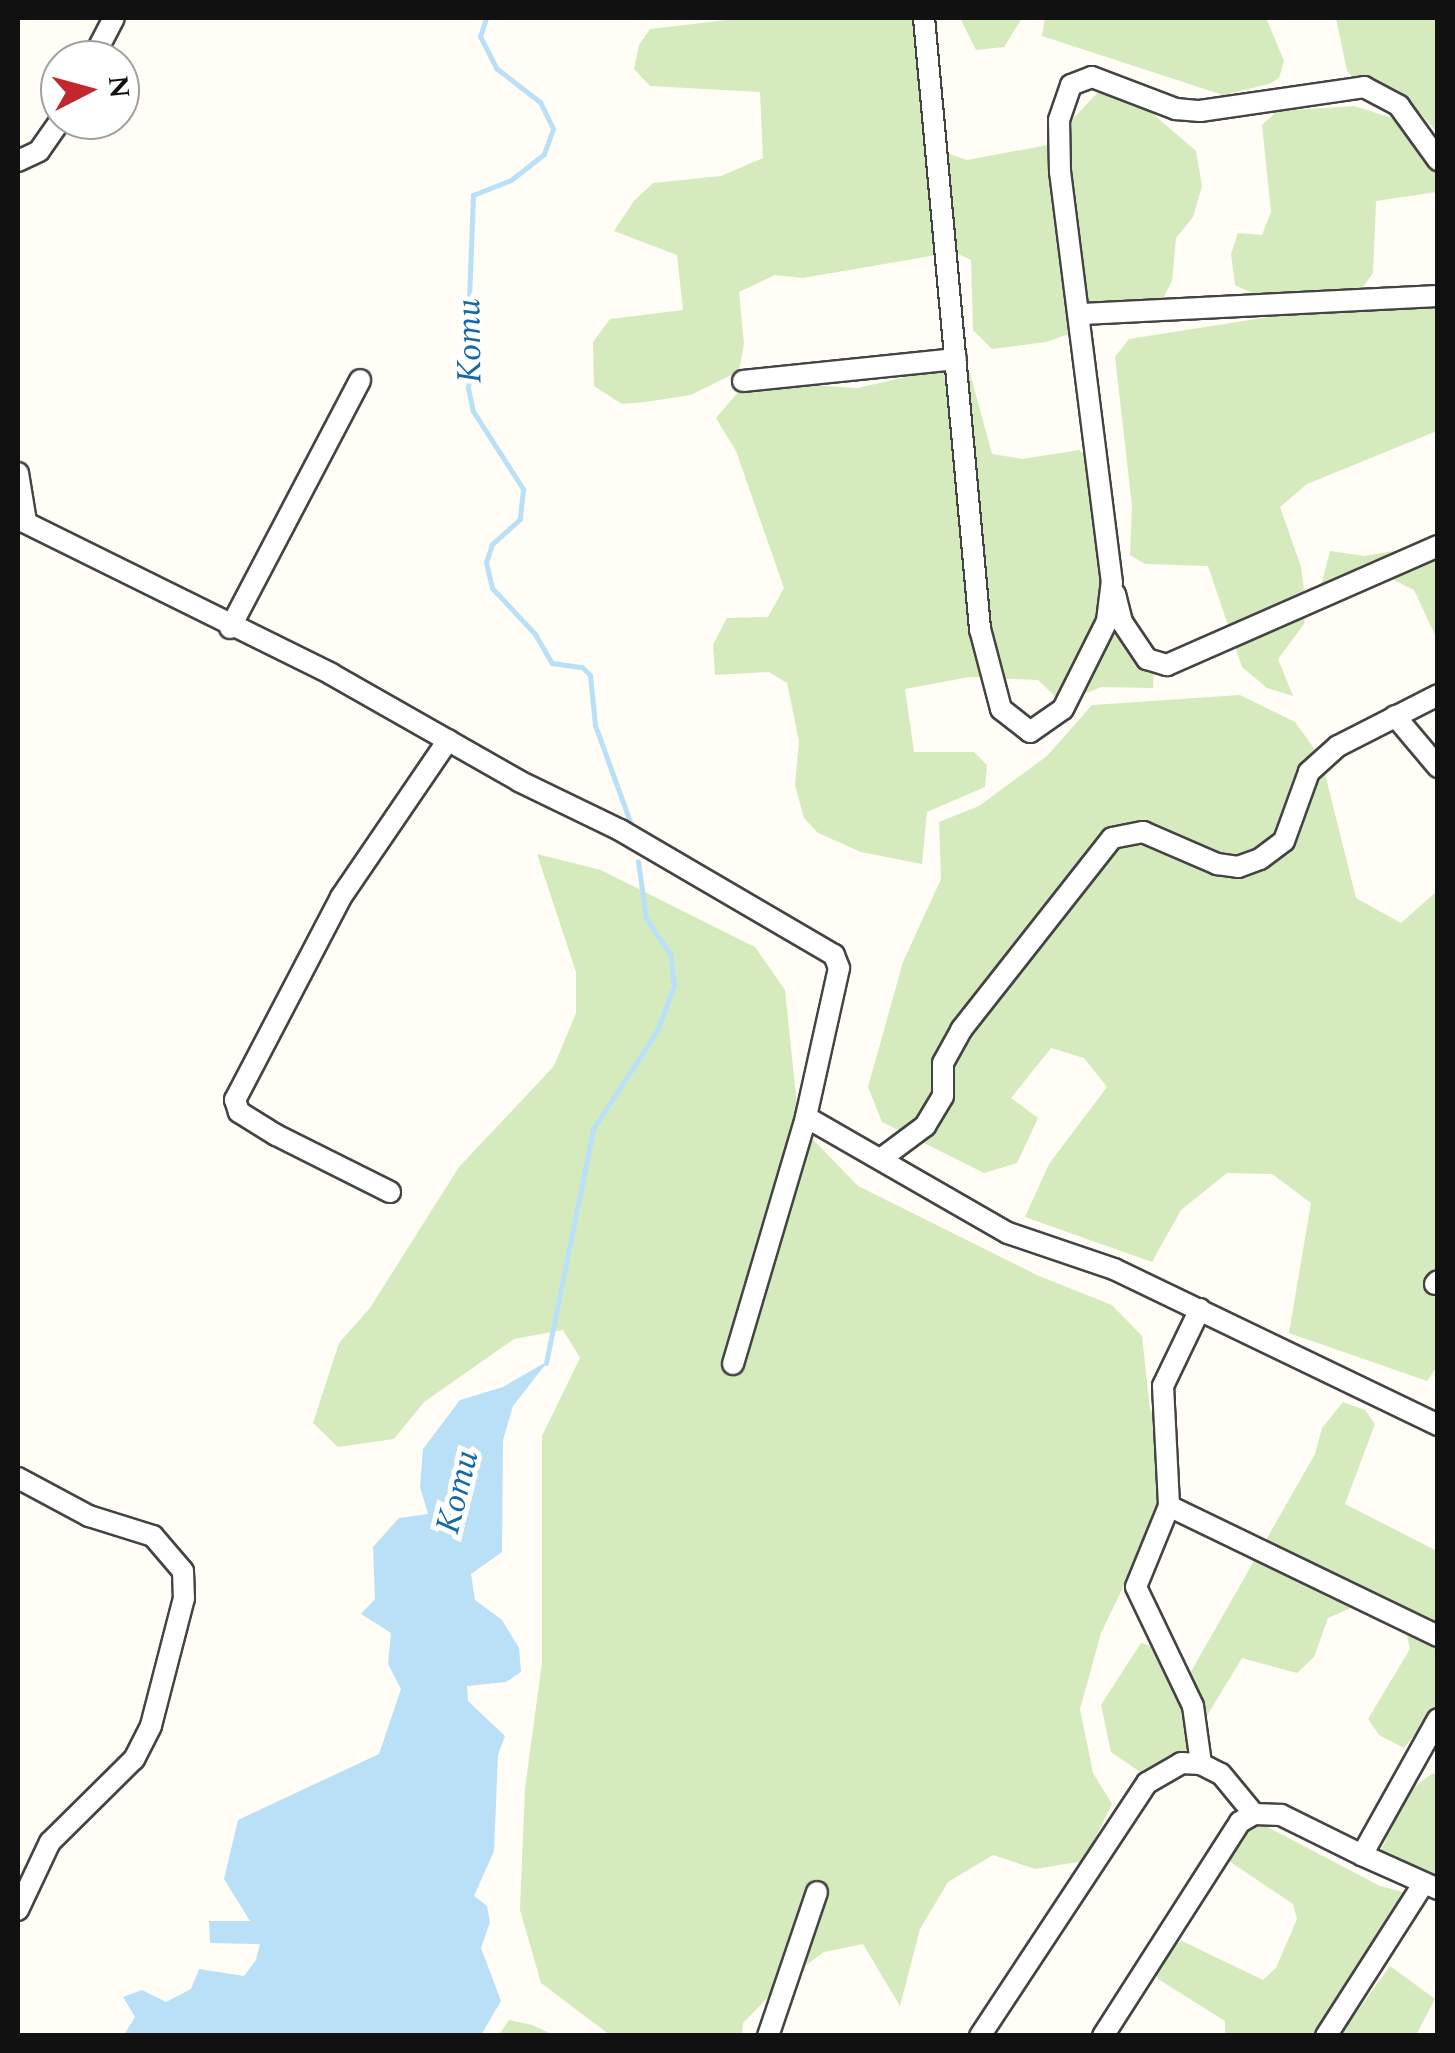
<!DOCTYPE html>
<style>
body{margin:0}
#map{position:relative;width:1455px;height:2053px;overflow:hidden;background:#fffdf5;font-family:Spectral,serif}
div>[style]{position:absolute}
.green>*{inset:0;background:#d5ebbd}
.water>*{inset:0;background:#b9e0f7}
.stream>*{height:5px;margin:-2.5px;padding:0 2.5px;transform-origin:2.5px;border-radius:2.5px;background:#b9e0f7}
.roads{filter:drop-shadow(2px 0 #444) drop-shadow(-2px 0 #444) drop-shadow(0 2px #444) drop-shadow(0 -2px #444)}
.minor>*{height:20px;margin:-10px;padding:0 10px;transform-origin:10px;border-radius:10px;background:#fff}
span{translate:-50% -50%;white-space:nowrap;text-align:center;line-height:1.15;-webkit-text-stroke:10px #fff;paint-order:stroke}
.water-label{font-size:35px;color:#1768a6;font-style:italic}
.frame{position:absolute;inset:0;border:20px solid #111;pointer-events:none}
.north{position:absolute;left:40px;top:40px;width:100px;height:100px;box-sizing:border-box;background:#fff;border:2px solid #a0a0a0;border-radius:50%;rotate:84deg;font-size:28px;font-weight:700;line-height:40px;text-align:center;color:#111}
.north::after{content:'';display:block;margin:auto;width:35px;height:45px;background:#c4262e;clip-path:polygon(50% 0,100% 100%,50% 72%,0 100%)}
</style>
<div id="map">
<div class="green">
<div style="clip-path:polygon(744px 18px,931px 18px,938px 26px,934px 96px,947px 153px,967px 160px,1048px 145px,1102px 88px,1145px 107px,1196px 151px,1202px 186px,1193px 217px,1176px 238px,1172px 281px,1161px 302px,1046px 342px,992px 349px,973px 330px,971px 260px,954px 252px,803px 278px,775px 275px,739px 292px,744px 344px,739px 371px,691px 395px,645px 402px,622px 404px,594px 386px,593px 342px,610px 319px,683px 310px,677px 255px,614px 231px,634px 201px,653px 183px,721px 176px,763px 158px,760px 92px,650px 86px,634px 69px,639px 45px,650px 29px)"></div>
<div style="clip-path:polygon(960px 18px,1022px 18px,1004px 47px,976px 50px)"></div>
<div style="clip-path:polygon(1045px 18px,1266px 18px,1284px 61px,1279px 78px,1269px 84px,1223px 95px,1042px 36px)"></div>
<div style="clip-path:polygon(1336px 18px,1437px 18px,1437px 132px,1410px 102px,1366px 90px,1347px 71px)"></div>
<div style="clip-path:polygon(1354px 106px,1402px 121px,1437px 175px,1437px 192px,1376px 201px,1373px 273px,1362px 288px,1256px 295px,1235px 285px,1231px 254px,1238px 233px,1262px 235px,1271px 212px,1262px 125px,1277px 111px)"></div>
<div style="clip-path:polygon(1437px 303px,1437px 431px,1307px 484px,1280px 507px,1301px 567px,1306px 606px,1304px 624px,1278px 659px,1293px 696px,1267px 688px,1242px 667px,1208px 566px,1145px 564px,1130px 555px,1132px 506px,1115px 357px,1129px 339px,1313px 310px)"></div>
<div style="clip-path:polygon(939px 369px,970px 373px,992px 454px,1022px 459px,1079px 450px,1096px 464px,1093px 517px,1154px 662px,1153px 688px,1101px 687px,1062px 703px,1038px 680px,969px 677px,905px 689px,914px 752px,974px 752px,987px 765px,985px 787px,927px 812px,922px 864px,861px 852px,818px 833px,804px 818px,795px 785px,799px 741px,787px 683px,769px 672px,715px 675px,713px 645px,727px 618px,768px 617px,784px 588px,736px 451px,716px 418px,739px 391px,760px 382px,858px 388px)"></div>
<div style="clip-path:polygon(1437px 534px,1437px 639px,1414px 590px,1392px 579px,1360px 592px,1321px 586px,1330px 551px,1365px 556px,1416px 547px)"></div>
<div style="clip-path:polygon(1240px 695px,1295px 722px,1321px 758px,1356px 898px,1401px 923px,1437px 891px,1437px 1367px,1427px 1381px,1289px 1333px,1311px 1203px,1272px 1174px,1227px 1173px,1181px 1210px,1152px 1262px,1025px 1217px,1049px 1164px,1107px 1087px,1084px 1058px,1051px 1048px,1011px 1098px,1038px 1118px,1017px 1163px,984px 1173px,882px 1122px,868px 1087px,903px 962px,941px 879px,939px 822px,979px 806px,1047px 756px,1092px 705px)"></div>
<div style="clip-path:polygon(537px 854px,601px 870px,755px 947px,785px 990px,799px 1125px,858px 1186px,1039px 1276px,1112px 1305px,1142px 1336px,1150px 1410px,1176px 1432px,1180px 1470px,1101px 1633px,1080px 1709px,1093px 1773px,1112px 1804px,1084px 1861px,1035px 1869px,993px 1855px,948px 1882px,920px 1929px,900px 2006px,863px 1944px,824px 1952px,783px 1982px,743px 2023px,742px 2035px,610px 2035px,541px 1983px,520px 1910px,525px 1788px,542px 1663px,542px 1436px,580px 1358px,563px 1330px,514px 1339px,424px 1402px,394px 1439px,338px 1447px,313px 1423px,339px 1343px,370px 1308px,459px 1167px,554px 1066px,576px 1013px,576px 972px)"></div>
<div style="clip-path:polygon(1343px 1402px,1365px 1410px,1375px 1424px,1345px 1504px,1437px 1551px,1437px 1707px,1404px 1748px,1379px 1735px,1368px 1719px,1410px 1649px,1405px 1627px,1369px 1600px,1328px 1618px,1314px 1657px,1297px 1673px,1242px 1658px,1168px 1780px,1146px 1776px,1111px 1752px,1101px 1705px,1141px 1643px,1170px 1652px,1189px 1675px,1315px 1454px,1322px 1428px)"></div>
<div style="clip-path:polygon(1433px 1773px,1437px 1775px,1437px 1883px,1380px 1852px,1410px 1790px)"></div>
<div style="clip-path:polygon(1262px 1824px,1380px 1886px,1418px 1896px,1329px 2035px,1225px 2035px,1225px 2021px,1158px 1979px,1155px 1970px,1169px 1947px,1182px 1941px,1263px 1980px,1276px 1968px,1297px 1919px,1293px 1904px,1229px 1861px,1231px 1845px,1244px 1829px)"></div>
<div style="clip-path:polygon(1390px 1966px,1435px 1999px,1416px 2035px,1340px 2035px)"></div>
<div style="clip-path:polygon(509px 2020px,532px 2025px,554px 2035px,499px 2035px)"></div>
</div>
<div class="water">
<div style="clip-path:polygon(548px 1361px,513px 1406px,503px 1440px,502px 1552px,471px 1574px,475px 1600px,502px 1620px,519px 1648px,521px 1672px,506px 1682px,467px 1686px,468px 1701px,505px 1736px,498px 1755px,494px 1851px,474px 1896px,487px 1906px,490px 1922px,481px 1948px,501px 2001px,481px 2035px,124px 2035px,135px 2017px,123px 1997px,142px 1990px,166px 2002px,191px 1989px,199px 1969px,244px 1976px,256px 1960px,260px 1944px,210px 1943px,209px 1921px,250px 1921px,224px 1879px,238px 1820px,379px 1754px,401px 1689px,388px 1664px,391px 1633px,361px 1614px,375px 1599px,373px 1547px,399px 1518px,428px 1514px,420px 1487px,423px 1449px,460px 1400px,503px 1387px)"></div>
</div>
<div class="stream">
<div style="left:486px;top:18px;width:19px;rotate:108deg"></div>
<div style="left:480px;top:36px;width:36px;rotate:63deg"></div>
<div style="left:496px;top:68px;width:56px;rotate:37.7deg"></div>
<div style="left:540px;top:102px;width:30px;rotate:64deg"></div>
<div style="left:553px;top:129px;width:27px;rotate:110deg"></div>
<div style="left:544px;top:154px;width:42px;rotate:141.8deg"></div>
<div style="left:511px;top:180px;width:41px;rotate:158.5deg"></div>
<div style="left:473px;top:195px;width:131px;rotate:92.2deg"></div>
<div style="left:468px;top:326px;width:31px;rotate:79deg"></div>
<div style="left:474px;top:356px;width:33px;rotate:101deg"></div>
<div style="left:468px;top:388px;width:24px;rotate:78deg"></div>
<div style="left:473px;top:411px;width:93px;rotate:57.3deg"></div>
<div style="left:523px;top:489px;width:30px;rotate:96deg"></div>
<div style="left:520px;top:519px;width:38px;rotate:138deg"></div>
<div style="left:492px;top:544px;width:19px;rotate:108deg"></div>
<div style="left:486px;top:562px;width:27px;rotate:77deg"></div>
<div style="left:492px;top:588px;width:63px;rotate:46.9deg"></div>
<div style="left:535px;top:634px;width:34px;rotate:60deg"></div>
<div style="left:552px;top:663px;width:30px;rotate:8deg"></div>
<div style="left:582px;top:667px;width:11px;rotate:45deg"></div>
<div style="left:590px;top:675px;width:50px;rotate:84.3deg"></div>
<div style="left:595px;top:725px;width:112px;rotate:70.1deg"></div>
<div style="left:546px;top:1363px;width:239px;rotate:-78.6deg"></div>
<div style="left:593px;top:1129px;width:117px;rotate:-56.9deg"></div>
<div style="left:657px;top:1031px;width:49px;rotate:-69.7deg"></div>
<div style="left:674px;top:985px;width:31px;rotate:-97deg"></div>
<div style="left:670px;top:954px;width:43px;rotate:-123.7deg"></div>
<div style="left:646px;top:918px;width:57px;rotate:-98.1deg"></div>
</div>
<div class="roads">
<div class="minor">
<div style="left:924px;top:18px;width:614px;rotate:84.76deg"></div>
<div style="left:980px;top:629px;width:83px;rotate:75.3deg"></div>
<div style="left:1001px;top:709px;width:37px;rotate:38deg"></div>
<div style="left:1030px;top:732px;width:40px;rotate:-34.9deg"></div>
<div style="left:1063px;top:709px;width:98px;rotate:-63.4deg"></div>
<div style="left:1107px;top:621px;width:38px;rotate:-83deg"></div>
<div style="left:1112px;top:583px;width:414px;rotate:-97.2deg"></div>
<div style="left:1060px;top:172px;width:52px;rotate:-91.1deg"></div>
<div style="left:1059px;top:120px;width:37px;rotate:-71deg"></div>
<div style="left:1071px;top:85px;width:22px;rotate:-21deg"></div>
<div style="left:1092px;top:77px;width:90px;rotate:20.9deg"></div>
<div style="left:1176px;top:109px;width:24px;rotate:5deg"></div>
<div style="left:1200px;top:111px;width:166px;rotate:-8.3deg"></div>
<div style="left:1364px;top:87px;width:40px;rotate:28deg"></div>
<div style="left:1399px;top:106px;width:67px;rotate:54.2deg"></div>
<div style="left:92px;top:60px;width:47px;rotate:-62.4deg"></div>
<div style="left:18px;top:161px;width:23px;rotate:-25deg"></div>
<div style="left:39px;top:151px;width:38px;rotate:-55deg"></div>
<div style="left:1083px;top:314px;width:355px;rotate:-2.9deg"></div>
<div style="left:743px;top:381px;width:214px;rotate:-5.9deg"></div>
<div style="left:18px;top:473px;width:50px;rotate:80.7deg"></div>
<div style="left:18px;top:519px;width:349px;rotate:26.3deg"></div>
<div style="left:331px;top:674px;width:216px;rotate:29.6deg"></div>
<div style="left:519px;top:781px;width:112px;rotate:25.9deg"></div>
<div style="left:620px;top:830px;width:248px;rotate:30.3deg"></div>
<div style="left:834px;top:955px;width:14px;rotate:69deg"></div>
<div style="left:839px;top:968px;width:153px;rotate:102.5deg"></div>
<div style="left:806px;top:1117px;width:233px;rotate:29.9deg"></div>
<div style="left:1008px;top:1233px;width:112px;rotate:18.8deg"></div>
<div style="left:1114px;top:1269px;width:360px;rotate:25.7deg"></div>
<div style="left:1115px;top:594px;width:29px;rotate:76deg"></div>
<div style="left:1122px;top:622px;width:45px;rotate:56deg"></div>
<div style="left:1147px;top:659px;width:21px;rotate:17deg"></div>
<div style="left:1167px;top:665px;width:296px;rotate:-23.7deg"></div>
<div style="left:230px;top:628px;width:280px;rotate:-62.3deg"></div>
<div style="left:1395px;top:716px;width:67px;rotate:49.9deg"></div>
<div style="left:882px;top:1158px;width:54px;rotate:-36.7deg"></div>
<div style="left:925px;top:1126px;width:35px;rotate:-59deg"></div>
<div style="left:943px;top:1096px;width:33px;rotate:-90deg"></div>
<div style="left:943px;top:1063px;width:38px;rotate:-61deg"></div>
<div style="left:961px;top:1030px;width:244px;rotate:-51.8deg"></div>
<div style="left:1112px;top:838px;width:32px;rotate:-11deg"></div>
<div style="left:1143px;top:832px;width:81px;rotate:23.4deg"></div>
<div style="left:1217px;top:864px;width:21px;rotate:8deg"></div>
<div style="left:1238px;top:867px;width:23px;rotate:-20deg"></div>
<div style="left:1260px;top:859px;width:30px;rotate:-37deg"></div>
<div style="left:1284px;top:841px;width:73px;rotate:-70.1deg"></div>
<div style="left:1309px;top:772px;width:39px;rotate:-42deg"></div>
<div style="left:1338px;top:746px;width:112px;rotate:-27deg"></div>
<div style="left:390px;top:1192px;width:127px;rotate:-153.4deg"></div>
<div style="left:276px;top:1135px;width:44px;rotate:-148.1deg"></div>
<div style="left:239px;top:1112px;width:13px;rotate:-108deg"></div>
<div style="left:235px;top:1100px;width:229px;rotate:-62.4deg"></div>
<div style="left:341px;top:897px;width:190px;rotate:-55.7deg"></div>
<div style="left:1435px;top:1284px;width:4px;rotate:-45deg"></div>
<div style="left:1200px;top:1309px;width:85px;rotate:115.7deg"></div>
<div style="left:1163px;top:1386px;width:120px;rotate:87.1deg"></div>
<div style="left:1169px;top:1506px;width:87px;rotate:112.2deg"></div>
<div style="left:1136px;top:1587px;width:132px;rotate:64.4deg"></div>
<div style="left:1193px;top:1706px;width:59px;rotate:82.1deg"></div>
<div style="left:733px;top:1364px;width:258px;rotate:-73.5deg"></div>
<div style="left:18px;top:1478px;width:81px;rotate:28.2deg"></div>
<div style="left:89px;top:1516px;width:67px;rotate:17.4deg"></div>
<div style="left:153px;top:1536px;width:46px;rotate:49.4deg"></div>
<div style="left:183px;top:1571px;width:27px;rotate:88deg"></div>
<div style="left:184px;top:1598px;width:132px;rotate:104.5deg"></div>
<div style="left:151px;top:1726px;width:37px;rotate:117deg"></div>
<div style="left:134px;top:1759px;width:118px;rotate:135.3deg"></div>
<div style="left:50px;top:1842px;width:75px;rotate:115.2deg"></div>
<div style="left:1169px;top:1506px;width:299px;rotate:25.8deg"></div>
<div style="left:1438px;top:1719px;width:156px;rotate:119.2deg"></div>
<div style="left:1362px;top:1855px;width:83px;rotate:24.1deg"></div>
<div style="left:768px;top:2036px;width:152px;rotate:-71.2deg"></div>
<div style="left:980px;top:2036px;width:303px;rotate:-56.6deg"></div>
<div style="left:1147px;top:1783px;width:39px;rotate:-30deg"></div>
<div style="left:1181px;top:1763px;width:20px;rotate:3deg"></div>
<div style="left:1201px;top:1764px;width:22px;rotate:27deg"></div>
<div style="left:1221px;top:1774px;width:52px;rotate:50.5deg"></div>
<div style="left:1103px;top:2036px;width:254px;rotate:-57.4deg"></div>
<div style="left:1240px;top:1822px;width:16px;rotate:-30deg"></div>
<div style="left:1254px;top:1814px;width:27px;rotate:2deg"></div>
<div style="left:1281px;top:1815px;width:90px;rotate:26.3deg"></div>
<div style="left:1326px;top:2036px;width:178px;rotate:-57.4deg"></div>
</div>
</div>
<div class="water-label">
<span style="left:470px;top:341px;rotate:-91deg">Komu</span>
<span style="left:458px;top:1492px;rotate:-76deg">Komu</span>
</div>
<div class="frame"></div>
<div class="north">N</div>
</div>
